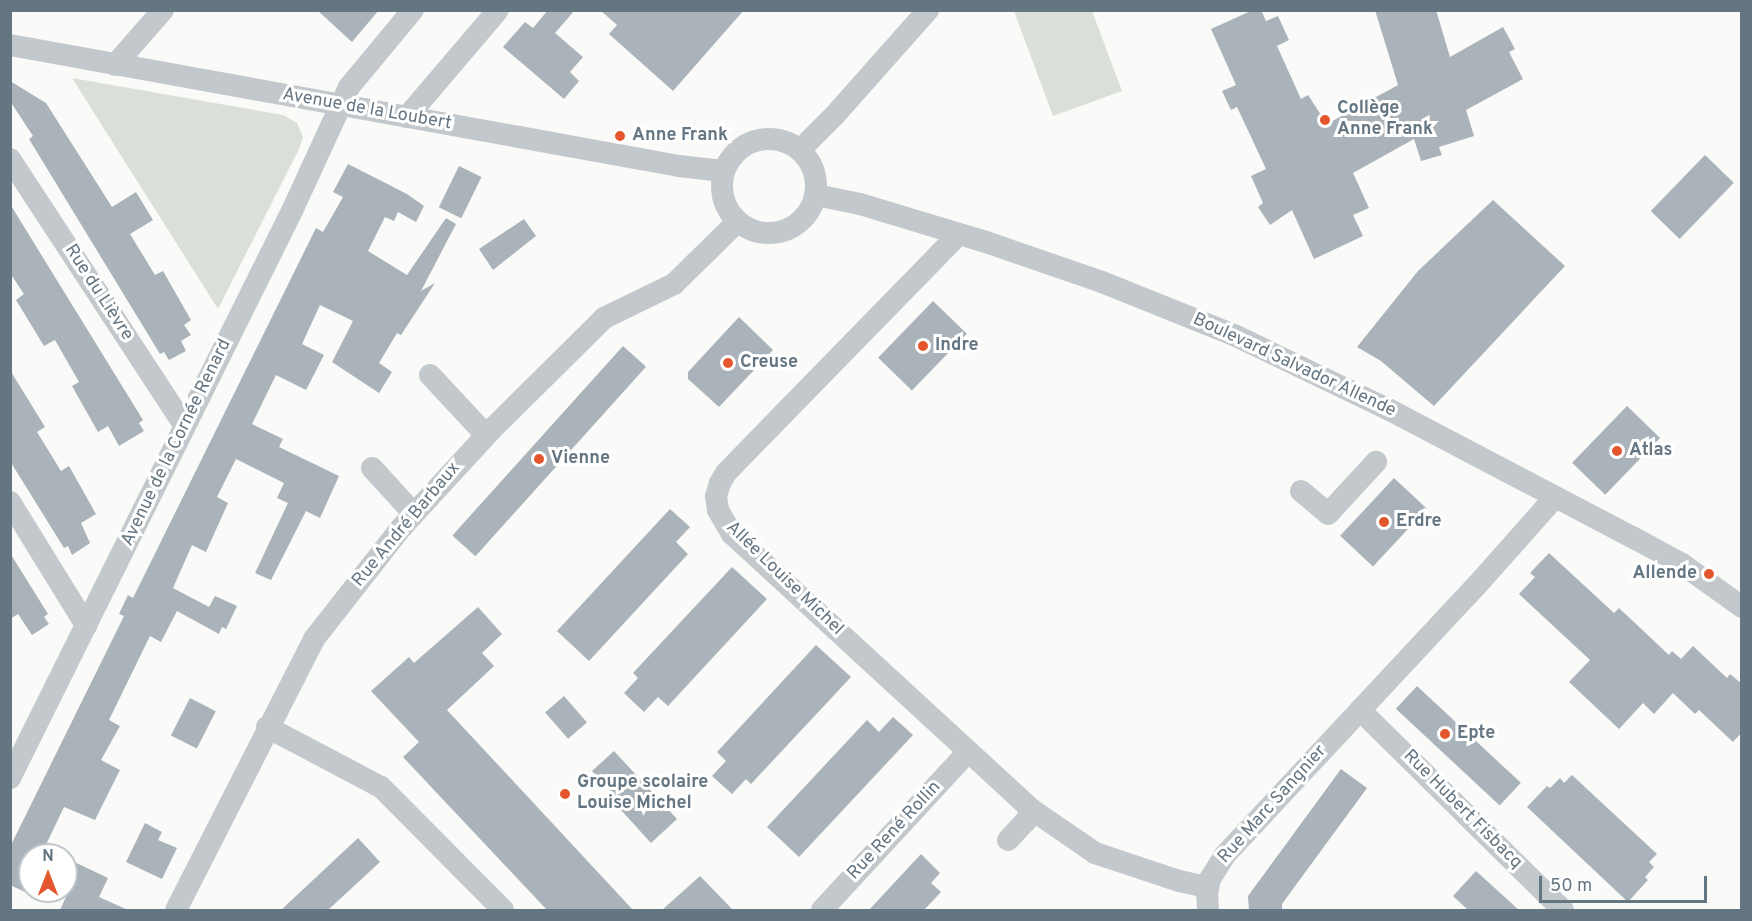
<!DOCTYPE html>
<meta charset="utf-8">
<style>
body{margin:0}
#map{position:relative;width:1752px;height:921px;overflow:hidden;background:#fafaf8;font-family:Overpass,sans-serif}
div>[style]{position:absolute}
.green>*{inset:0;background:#dadfd7}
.building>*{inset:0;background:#aab3b9;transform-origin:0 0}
.minor>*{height:22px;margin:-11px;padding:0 11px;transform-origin:11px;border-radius:11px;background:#c3c8cc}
.minor>.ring{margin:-11px;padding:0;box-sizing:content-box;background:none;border:22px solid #c3c8cc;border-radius:50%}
.dots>*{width:16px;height:16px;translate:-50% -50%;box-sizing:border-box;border:3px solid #fff;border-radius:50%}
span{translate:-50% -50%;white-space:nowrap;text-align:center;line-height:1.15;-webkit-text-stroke:6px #fff;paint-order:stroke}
.street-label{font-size:18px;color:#657683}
.poi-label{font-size:18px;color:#657683;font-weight:700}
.left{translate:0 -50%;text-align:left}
.right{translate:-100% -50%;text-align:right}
.frame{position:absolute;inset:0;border:12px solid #657683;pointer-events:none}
.north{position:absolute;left:18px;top:843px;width:60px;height:60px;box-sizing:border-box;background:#fff;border:2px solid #c1c8cd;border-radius:50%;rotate:0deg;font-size:16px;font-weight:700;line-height:24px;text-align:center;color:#657683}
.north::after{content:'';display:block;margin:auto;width:21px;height:27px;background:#e4572e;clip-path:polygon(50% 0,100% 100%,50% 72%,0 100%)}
.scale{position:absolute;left:1539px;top:876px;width:168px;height:27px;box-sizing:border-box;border:3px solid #657683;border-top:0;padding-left:8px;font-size:18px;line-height:21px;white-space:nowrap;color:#657683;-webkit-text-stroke:4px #fff;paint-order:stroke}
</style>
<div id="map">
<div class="green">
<div style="clip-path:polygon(1014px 11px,1092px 11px,1122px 91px,1053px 116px)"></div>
<div style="clip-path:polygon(72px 78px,283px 115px,297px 123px,303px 137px,299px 149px,218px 309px)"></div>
</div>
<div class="building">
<div style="clip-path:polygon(317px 10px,379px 10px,352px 42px)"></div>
<div style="clip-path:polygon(548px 10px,575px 10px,555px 33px,583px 57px,570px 72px,579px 81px,564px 99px,503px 47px,525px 22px,533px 28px)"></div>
<div style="clip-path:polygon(600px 10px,744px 10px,673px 91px,609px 34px,617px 25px)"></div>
<div style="clip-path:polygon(1253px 10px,1261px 10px,1266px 21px,1278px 16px,1289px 40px,1277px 46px,1301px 99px,1308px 95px,1327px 124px,1398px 85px,1375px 10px,1436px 10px,1450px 57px,1503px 27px,1515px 49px,1509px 52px,1523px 79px,1466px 110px,1474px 136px,1439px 147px,1442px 155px,1421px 161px,1414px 139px,1353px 173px,1369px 208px,1353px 215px,1363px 236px,1314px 259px,1292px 210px,1270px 225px,1258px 207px,1263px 203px,1251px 176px,1266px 169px,1237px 107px,1231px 110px,1222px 91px,1236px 85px,1211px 29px)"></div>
<div style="clip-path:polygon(10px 81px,46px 103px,112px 207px,136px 192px,153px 220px,130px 234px,155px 275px,163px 271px,191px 320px,184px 325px,191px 335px,181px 341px,186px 351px,169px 360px,164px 352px,160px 354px,29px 139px,33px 136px,10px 101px)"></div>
<div style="left:1705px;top:155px;width:40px;height:78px;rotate:44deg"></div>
<div style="clip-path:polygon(348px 164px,407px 194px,424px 206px,416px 222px,398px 212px,394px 221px,385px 217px,368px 251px,407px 275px,446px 218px,456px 224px,421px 291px,435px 283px,401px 335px,397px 333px,379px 363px,392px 372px,379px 393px,332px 362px,353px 321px,320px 305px,302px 344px,324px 355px,306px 390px,276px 375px,252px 424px,283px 439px,279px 447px,339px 476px,320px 518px,306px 511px,271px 580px,255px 573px,288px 503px,277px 498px,284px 483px,236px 459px,217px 497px,228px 503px,206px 552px,192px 545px,173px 588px,209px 607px,215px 596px,237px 606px,226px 629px,222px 627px,219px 634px,177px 611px,161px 642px,150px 636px,109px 720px,120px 726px,101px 760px,120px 770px,95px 820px,64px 807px,41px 855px,30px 855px,30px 882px,25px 892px,10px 885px,10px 847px,124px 616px,119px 614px,128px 595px,133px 598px,316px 228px,323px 232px,343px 197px,333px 192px)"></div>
<div style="left:459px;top:166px;width:25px;height:46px;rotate:26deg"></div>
<div style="clip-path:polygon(1493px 200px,1565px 266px,1434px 406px,1381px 361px,1357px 347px,1418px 271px)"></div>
<div style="clip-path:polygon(10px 204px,143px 420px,139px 423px,144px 431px,119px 446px,108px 426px,98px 432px,72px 386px,79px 382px,55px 340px,44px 346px,16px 300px,24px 294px,10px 273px)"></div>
<div style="clip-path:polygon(524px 219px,536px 236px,493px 270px,479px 249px)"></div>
<div style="left:933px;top:301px;width:47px;height:79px;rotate:44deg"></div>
<div style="clip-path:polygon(739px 317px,773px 350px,719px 407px,688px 379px,688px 372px)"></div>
<div style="left:623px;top:346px;width:31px;height:255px;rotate:42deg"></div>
<div style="clip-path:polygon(10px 370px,45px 427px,37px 432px,61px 471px,69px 466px,96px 514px,81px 523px,90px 543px,72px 555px,68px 546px,64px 548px,10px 461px)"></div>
<div style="left:1627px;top:406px;width:46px;height:79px;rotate:44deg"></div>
<div style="left:1394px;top:478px;width:45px;height:79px;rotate:43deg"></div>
<div style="clip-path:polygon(670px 509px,690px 527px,676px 542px,688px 554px,589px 661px,557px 631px)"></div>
<div style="clip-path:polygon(10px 553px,48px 614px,44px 617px,49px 624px,32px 635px,18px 614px,10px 619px)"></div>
<div style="clip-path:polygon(1549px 553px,1614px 613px,1619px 608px,1669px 655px,1672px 651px,1681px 659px,1693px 646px,1727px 678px,1730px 674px,1742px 684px,1742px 732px,1733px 742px,1699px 710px,1695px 714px,1673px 693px,1654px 714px,1643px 703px,1619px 729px,1569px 682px,1590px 660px,1519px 594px,1535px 577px,1530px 573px)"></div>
<div style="clip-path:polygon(732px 567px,767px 599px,668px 706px,658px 697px,644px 712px,624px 693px,638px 678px,633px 673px)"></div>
<div style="clip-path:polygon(478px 607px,502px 634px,482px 653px,494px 666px,447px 710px,633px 910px,547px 910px,403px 757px,419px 742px,371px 691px,409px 657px,414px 663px)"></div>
<div style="clip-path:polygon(816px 645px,851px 677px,751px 784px,746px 779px,732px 794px,712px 776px,726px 761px,717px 752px)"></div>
<div style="left:1417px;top:686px;width:142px;height:31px;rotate:43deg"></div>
<div style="left:564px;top:696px;width:35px;height:25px;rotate:49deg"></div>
<div style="left:190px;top:698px;width:29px;height:42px;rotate:27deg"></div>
<div style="clip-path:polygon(893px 717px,913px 735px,799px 857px,767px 827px,867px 720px,879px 732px)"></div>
<div style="clip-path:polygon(614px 751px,677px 819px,651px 843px,610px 798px,614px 794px,592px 771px)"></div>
<div style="clip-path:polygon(1341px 769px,1367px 788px,1282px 904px,1282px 910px,1249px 910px,1248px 896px)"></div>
<div style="clip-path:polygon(1572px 775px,1657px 854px,1649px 862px,1654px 867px,1645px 877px,1648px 880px,1628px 902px,1527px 807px,1547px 786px,1550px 788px,1560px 778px,1564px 783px)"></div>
<div style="clip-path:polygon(145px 823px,162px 832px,158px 840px,177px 848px,162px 879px,126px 862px)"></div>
<div style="clip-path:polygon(358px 838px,380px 862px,328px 910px,281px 910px)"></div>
<div style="clip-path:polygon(921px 854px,940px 873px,931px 883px,941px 892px,924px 910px,869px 910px)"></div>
<div style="clip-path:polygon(66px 858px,108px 878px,99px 897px,128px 910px,60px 910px,66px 897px)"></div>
<div style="clip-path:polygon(1476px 871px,1519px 910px,1468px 910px,1453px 896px)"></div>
<div style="clip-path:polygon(700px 876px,733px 910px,662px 910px)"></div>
</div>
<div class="minor">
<div style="left:10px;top:45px;width:680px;rotate:10.25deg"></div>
<div style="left:679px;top:166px;width:44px;rotate:6.5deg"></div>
<div style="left:115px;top:65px;width:73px;rotate:-48.9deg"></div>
<div style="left:407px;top:117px;width:140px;rotate:-49.6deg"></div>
<div class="ring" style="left:722px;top:139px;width:72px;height:72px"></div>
<div style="left:800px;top:150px;width:48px;rotate:-45deg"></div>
<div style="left:834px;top:116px;width:142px;rotate:-48.4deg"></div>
<div style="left:10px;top:159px;width:319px;rotate:56.8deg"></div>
<div style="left:816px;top:195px;width:45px;rotate:11.6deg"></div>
<div style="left:860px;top:204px;width:132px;rotate:16.8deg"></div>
<div style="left:986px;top:242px;width:123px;rotate:19deg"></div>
<div style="left:1102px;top:282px;width:144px;rotate:21.9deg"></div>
<div style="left:1236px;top:336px;width:169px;rotate:25.7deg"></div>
<div style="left:1388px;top:409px;width:278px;rotate:27.7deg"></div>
<div style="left:1634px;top:538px;width:55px;rotate:28.4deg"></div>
<div style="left:1682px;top:564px;width:74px;rotate:35.6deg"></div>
<div style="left:958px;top:235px;width:332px;rotate:134.3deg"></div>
<div style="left:726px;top:473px;width:12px;rotate:121deg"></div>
<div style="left:720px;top:483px;width:14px;rotate:107deg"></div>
<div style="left:716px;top:496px;width:14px;rotate:82deg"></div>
<div style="left:718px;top:510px;width:28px;rotate:60deg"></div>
<div style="left:732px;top:534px;width:406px;rotate:42.6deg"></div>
<div style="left:1031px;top:809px;width:78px;rotate:34.5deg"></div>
<div style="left:1095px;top:853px;width:89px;rotate:18.4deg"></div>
<div style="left:1179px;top:881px;width:30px;rotate:12deg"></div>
<div style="left:430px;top:375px;width:82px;rotate:47deg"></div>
<div style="left:372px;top:468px;width:62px;rotate:47.6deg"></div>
<div style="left:1301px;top:491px;width:35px;rotate:40deg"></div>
<div style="left:1328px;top:514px;width:71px;rotate:-47.3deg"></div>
<div style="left:10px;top:502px;width:145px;rotate:58.3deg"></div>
<div style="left:1360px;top:710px;width:285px;rotate:44.6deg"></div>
<div style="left:267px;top:727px;width:129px;rotate:27.8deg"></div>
<div style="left:381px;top:787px;width:173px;rotate:45.2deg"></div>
<div style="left:10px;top:778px;width:633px;rotate:-63.56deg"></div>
<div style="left:292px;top:211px;width:136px;rotate:-65.3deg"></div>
<div style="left:349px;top:87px;width:100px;rotate:-50.3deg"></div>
<div style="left:1008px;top:840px;width:26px;rotate:-47deg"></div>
<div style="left:1026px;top:821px;width:13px;rotate:-67deg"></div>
<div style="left:176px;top:910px;width:304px;rotate:-63deg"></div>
<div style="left:314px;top:639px;width:141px;rotate:-51.9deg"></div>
<div style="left:401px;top:528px;width:133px;rotate:-47.4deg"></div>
<div style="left:491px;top:430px;width:159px;rotate:-44.7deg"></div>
<div style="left:604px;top:318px;width:78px;rotate:-25.9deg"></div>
<div style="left:674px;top:284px;width:88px;rotate:-44.5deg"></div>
<div style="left:822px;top:910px;width:215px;rotate:-47.3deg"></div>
<div style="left:1208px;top:910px;width:17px;rotate:-93deg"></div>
<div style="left:1207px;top:893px;width:14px;rotate:-78deg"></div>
<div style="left:1210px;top:879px;width:28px;rotate:-58deg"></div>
<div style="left:1225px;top:855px;width:369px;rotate:-47deg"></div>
<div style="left:1477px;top:585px;width:118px;rotate:-48.4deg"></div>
</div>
<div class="dots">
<div style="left:1325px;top:120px;background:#e4572e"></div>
<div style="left:620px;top:136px;background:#e4572e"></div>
<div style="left:923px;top:346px;background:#e4572e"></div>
<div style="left:728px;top:363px;background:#e4572e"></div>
<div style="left:1617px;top:451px;background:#e4572e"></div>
<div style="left:539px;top:459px;background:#e4572e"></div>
<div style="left:1384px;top:522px;background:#e4572e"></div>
<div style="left:1709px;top:574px;background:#e4572e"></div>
<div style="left:1445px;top:734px;background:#e4572e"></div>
<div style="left:565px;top:794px;background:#e4572e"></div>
</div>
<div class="street-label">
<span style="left:367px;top:110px;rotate:10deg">Avenue de la Loubert</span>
<span style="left:98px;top:293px;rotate:57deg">Rue du Lièvre</span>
<span style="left:1294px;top:366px;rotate:25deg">Boulevard Salvador Allende</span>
<span style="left:177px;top:443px;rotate:-64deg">Avenue de la Cornée Renard</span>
<span style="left:407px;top:525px;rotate:-50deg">Rue André Barbaux</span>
<span style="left:784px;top:579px;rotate:44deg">Allée Louise Michel</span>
<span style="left:1273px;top:805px;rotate:-48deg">Rue Marc Sangnier</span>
<span style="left:1462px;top:810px;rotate:45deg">Rue Hubert Fisbacq</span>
<span style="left:895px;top:831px;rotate:-47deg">Rue René Rollin</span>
</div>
<div class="poi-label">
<span class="left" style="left:1337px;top:120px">Collège<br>Anne Frank</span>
<span class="left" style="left:632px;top:136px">Anne Frank</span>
<span class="left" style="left:935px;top:346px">Indre</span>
<span class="left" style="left:740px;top:363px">Creuse</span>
<span class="left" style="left:1629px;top:451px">Atlas</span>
<span class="left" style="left:551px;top:459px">Vienne</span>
<span class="left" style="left:1396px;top:522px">Erdre</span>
<span class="right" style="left:1697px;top:574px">Allende</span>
<span class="left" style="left:1457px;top:734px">Epte</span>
<span class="left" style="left:577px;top:794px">Groupe scolaire<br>Louise Michel</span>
</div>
<div class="frame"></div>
<div class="north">N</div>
<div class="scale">50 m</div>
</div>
